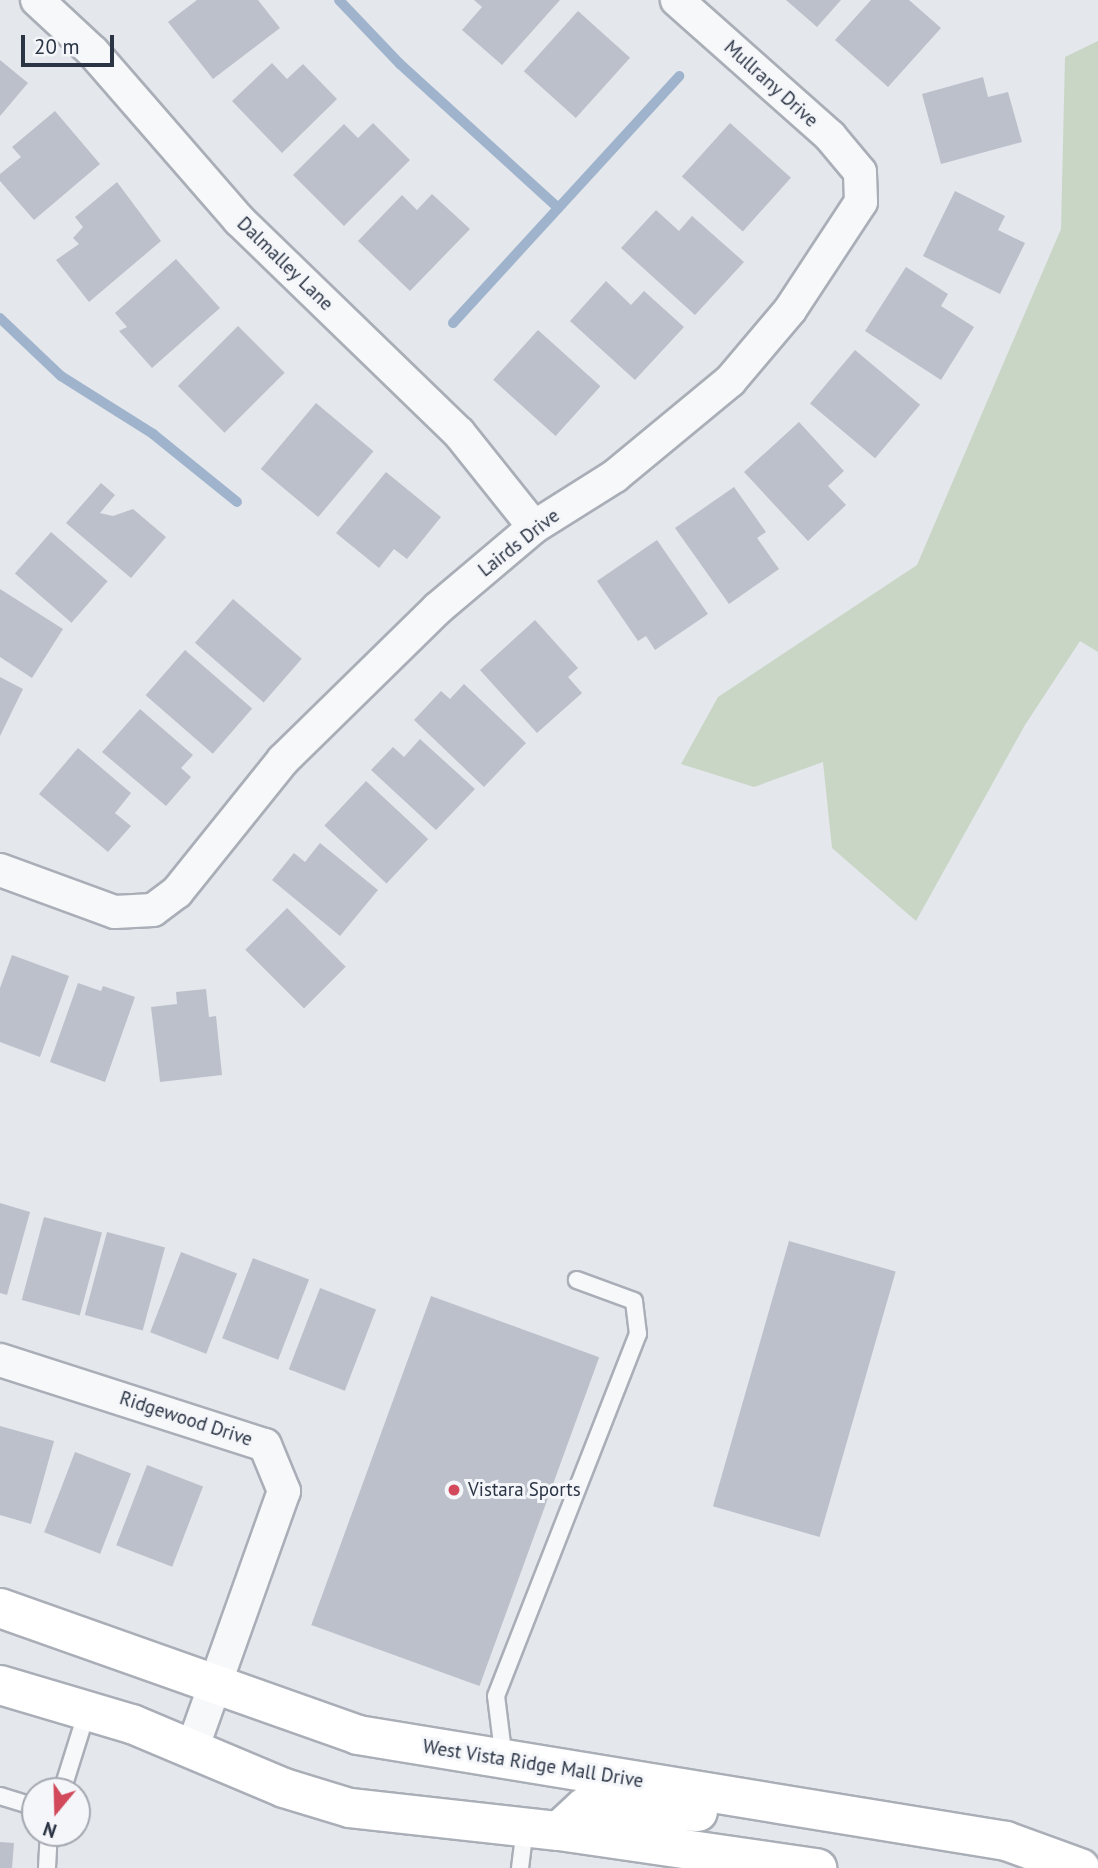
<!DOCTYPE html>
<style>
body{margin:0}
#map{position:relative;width:1098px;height:1868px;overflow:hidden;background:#e4e7ec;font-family:"PT Sans",sans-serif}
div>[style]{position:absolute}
.green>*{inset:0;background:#c9d6c5}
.stream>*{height:10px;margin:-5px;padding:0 5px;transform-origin:5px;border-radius:5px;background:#9fb4cc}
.building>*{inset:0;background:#bbc0ca;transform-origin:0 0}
.roads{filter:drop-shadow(2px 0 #a9aeb7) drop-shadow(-2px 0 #a9aeb7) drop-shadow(0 2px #a9aeb7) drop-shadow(0 -2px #a9aeb7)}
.lane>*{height:16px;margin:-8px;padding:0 8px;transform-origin:8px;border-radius:8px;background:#f7f8fa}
.street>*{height:32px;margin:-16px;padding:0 16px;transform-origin:16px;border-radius:16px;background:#f7f8fa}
.secondary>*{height:38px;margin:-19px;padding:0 19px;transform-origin:19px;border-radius:19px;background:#fff}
.dots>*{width:19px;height:19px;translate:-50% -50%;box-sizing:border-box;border:4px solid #f4f6f9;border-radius:50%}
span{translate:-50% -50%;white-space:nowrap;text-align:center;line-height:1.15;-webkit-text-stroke:6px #f4f6f9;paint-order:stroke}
.street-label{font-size:19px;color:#2b3445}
.poi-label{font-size:19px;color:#2b3445}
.left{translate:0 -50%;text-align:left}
.north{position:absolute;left:21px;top:1777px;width:70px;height:70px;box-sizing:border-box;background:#f4f6f9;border:2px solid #a4a8b1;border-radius:50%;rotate:199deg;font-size:19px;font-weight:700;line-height:28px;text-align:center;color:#2b3445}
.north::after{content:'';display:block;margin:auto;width:24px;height:32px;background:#d1495b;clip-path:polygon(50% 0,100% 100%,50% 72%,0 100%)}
.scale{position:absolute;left:21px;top:35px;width:93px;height:32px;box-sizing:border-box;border:4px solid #2b3445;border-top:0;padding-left:9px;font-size:21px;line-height:24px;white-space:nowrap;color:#2b3445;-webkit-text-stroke:5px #f4f6f9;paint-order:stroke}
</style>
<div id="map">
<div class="green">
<div style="clip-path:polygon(1098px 41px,1098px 652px,1080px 641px,1025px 725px,916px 921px,832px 848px,823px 762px,754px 787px,681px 764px,718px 697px,917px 565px,1061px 229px,1065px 57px)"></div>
</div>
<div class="stream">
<div style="left:339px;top:0;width:88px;rotate:46.4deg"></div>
<div style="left:400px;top:64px;width:214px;rotate:42.3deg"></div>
<div style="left:0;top:318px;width:84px;rotate:43.6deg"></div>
<div style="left:61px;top:376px;width:109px;rotate:32.2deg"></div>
<div style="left:153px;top:434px;width:108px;rotate:39deg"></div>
<div style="left:453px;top:323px;width:335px;rotate:-47.5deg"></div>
</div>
<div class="building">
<div style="clip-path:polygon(197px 0,258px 0,280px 28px,213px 79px,168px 22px)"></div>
<div style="clip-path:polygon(474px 0,560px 0,502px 65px,462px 30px,482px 7px)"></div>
<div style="clip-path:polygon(786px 0,841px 0,817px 27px)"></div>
<div style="clip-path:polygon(871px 0,909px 0,941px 28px,888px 87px,835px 40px)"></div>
<div style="left:578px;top:11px;width:70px;height:81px;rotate:42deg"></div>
<div style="clip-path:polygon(0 60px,28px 83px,0 116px)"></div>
<div style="clip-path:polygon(272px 63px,287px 79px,303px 64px,337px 99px,282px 153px,232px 101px)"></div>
<div style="clip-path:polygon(983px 77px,988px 97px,1008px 92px,1022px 142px,941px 164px,922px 94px)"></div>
<div style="clip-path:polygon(55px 111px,100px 164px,34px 220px,0 181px,0 174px,21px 157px,12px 147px)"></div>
<div style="clip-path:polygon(373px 123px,410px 160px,344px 226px,293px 175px,344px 124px,358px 138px)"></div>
<div style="left:730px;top:123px;width:82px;height:72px;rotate:42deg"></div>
<div style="clip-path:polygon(117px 182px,161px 241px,89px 302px,56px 260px,79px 244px,73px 238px,83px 227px,75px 217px)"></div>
<div style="clip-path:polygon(955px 191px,1005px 216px,998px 230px,1025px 243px,1000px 294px,923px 256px)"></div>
<div style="clip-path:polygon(432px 194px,470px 229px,410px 291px,358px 241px,402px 195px,417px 210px)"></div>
<div style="clip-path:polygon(656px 210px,679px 231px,692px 216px,744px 262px,695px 315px,621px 248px)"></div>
<div style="clip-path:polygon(176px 259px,220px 308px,152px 368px,119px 331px,127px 327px,115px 313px)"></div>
<div style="clip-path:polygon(906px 267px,948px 294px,941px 306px,974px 327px,941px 380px,865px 331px)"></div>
<div style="clip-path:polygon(606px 281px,631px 305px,644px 291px,684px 327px,635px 380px,570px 321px)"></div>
<div style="left:238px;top:326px;width:66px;height:85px;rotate:45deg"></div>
<div style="left:538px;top:330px;width:84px;height:67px;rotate:42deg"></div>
<div style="left:855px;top:350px;width:85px;height:70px;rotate:40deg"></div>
<div style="left:316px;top:403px;width:75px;height:86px;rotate:40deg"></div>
<div style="clip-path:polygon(799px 422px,844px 471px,828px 486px,846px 505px,808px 541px,744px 472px)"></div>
<div style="clip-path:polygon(386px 472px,441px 517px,407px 559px,394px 549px,379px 568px,336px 533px)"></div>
<div style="clip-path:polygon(101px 483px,115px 495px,100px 513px,113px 516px,133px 509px,166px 537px,131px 578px,66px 523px)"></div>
<div style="clip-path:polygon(734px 487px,766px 532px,757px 538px,779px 569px,729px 604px,675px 528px)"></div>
<div style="left:51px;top:532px;width:75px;height:55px;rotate:41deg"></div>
<div style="clip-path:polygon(657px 540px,708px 614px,655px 650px,646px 636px,638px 641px,597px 581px)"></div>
<div style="clip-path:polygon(0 589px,63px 629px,32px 678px,0 657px)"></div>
<div style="left:233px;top:599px;width:91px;height:58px;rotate:41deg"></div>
<div style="clip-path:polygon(535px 620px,578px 668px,568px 677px,582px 693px,537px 733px,480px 670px)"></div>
<div style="left:185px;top:650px;width:89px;height:60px;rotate:41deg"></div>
<div style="clip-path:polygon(0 677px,23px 689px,0 736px)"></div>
<div style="clip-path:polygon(464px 684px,526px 743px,484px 787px,414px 720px,441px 691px,450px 699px)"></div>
<div style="clip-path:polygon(140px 709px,193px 755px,181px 768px,191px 777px,166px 806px,102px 752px)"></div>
<div style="clip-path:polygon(420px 739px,475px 789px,436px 830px,371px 770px,393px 747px,404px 757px)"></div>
<div style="clip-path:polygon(78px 748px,131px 793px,115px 813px,131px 826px,108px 852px,39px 794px)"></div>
<div style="left:366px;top:781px;width:85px;height:61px;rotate:43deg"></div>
<div style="clip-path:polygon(320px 843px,378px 890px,340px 936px,272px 880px,294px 853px,305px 862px)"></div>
<div style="left:287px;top:908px;width:83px;height:59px;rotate:45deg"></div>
<div style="clip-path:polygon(12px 955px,69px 976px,40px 1057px,0 1042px,0 988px)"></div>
<div style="clip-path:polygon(78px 983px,101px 991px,103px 986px,135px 997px,105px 1082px,50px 1062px)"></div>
<div style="clip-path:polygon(206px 989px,209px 1017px,216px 1016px,222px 1075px,160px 1082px,151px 1007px,177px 1004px,176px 992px)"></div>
<div style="clip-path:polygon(0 1203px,30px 1212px,7px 1295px,0 1293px)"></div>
<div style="left:44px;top:1217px;width:60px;height:86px;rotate:15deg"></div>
<div style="left:107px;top:1232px;width:60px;height:86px;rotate:15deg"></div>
<div style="left:789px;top:1241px;width:111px;height:276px;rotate:16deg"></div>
<div style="left:181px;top:1252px;width:60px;height:86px;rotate:21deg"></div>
<div style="left:253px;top:1258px;width:60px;height:86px;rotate:21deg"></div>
<div style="left:320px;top:1288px;width:60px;height:87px;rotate:21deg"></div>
<div style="left:431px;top:1296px;width:179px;height:350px;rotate:20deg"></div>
<div style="clip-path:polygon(0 1426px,54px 1441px,31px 1524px,0 1515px)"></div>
<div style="left:75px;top:1452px;width:60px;height:86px;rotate:21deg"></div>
<div style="left:147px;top:1465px;width:60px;height:86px;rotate:21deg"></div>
<div style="clip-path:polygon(0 1842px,14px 1843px,12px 1868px,0 1868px)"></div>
</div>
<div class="roads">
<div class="lane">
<div style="left:504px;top:1760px;width:64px;rotate:-97.1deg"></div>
<div style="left:496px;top:1696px;width:389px;rotate:-68.6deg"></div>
<div style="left:638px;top:1334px;width:33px;rotate:-97deg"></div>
<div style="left:634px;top:1301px;width:61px;rotate:-159.8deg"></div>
<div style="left:62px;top:1791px;width:84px;rotate:-72.6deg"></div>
<div style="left:0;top:1796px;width:37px;rotate:17deg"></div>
<div style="left:47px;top:1868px;width:35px;rotate:-87deg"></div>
<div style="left:520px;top:1868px;width:40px;rotate:-82.9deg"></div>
</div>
<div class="street">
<div style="left:37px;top:0;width:76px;rotate:42.9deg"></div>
<div style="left:93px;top:52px;width:223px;rotate:49deg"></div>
<div style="left:239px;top:220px;width:306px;rotate:44.1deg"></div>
<div style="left:459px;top:433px;width:120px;rotate:51.4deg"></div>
<div style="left:0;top:870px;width:122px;rotate:20.1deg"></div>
<div style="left:115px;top:912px;width:38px;rotate:-3deg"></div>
<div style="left:153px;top:910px;width:30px;rotate:-37deg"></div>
<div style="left:177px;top:892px;width:169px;rotate:-51.2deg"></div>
<div style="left:283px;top:760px;width:216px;rotate:-44.4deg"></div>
<div style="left:437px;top:609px;width:127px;rotate:-40.2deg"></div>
<div style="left:534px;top:527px;width:96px;rotate:-32.2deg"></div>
<div style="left:615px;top:476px;width:149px;rotate:-39.6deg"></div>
<div style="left:730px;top:381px;width:93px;rotate:-49.8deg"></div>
<div style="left:790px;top:310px;width:129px;rotate:-56.7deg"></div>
<div style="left:861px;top:202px;width:30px;rotate:-92deg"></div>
<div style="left:860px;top:172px;width:47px;rotate:-129.8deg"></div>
<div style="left:830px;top:136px;width:205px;rotate:-138.4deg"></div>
<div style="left:0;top:1360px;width:278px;rotate:17.8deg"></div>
<div style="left:265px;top:1445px;width:50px;rotate:67.6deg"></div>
<div style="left:284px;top:1491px;width:272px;rotate:109.6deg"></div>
</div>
<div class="secondary">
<div style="left:0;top:1608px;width:380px;rotate:19.5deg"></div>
<div style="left:358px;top:1735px;width:657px;rotate:9.29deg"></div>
<div style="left:1006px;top:1841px;width:79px;rotate:20deg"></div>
<div style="left:0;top:1685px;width:138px;rotate:16.5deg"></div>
<div style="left:132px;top:1724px;width:165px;rotate:22.8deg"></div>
<div style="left:284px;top:1788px;width:69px;rotate:16.9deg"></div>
<div style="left:350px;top:1808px;width:210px;rotate:6.3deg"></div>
<div style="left:559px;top:1831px;width:261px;rotate:8.2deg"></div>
<div style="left:559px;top:1831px;width:35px;rotate:-43deg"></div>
<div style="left:585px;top:1807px;width:113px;rotate:2.5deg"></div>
</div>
</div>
<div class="dots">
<div style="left:454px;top:1490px;background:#d1495b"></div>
</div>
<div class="street-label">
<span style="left:771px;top:84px;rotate:42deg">Mullrany Drive</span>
<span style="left:285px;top:264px;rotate:44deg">Dalmalley Lane</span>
<span style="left:519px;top:543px;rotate:-38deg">Lairds Drive</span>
<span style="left:186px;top:1419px;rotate:18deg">Ridgewood Drive</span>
<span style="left:533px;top:1764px;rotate:9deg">West Vista Ridge Mall Drive</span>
</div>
<div class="poi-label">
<span class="left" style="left:468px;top:1490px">Vistara Sports</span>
</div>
<div class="north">N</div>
<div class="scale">20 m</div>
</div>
